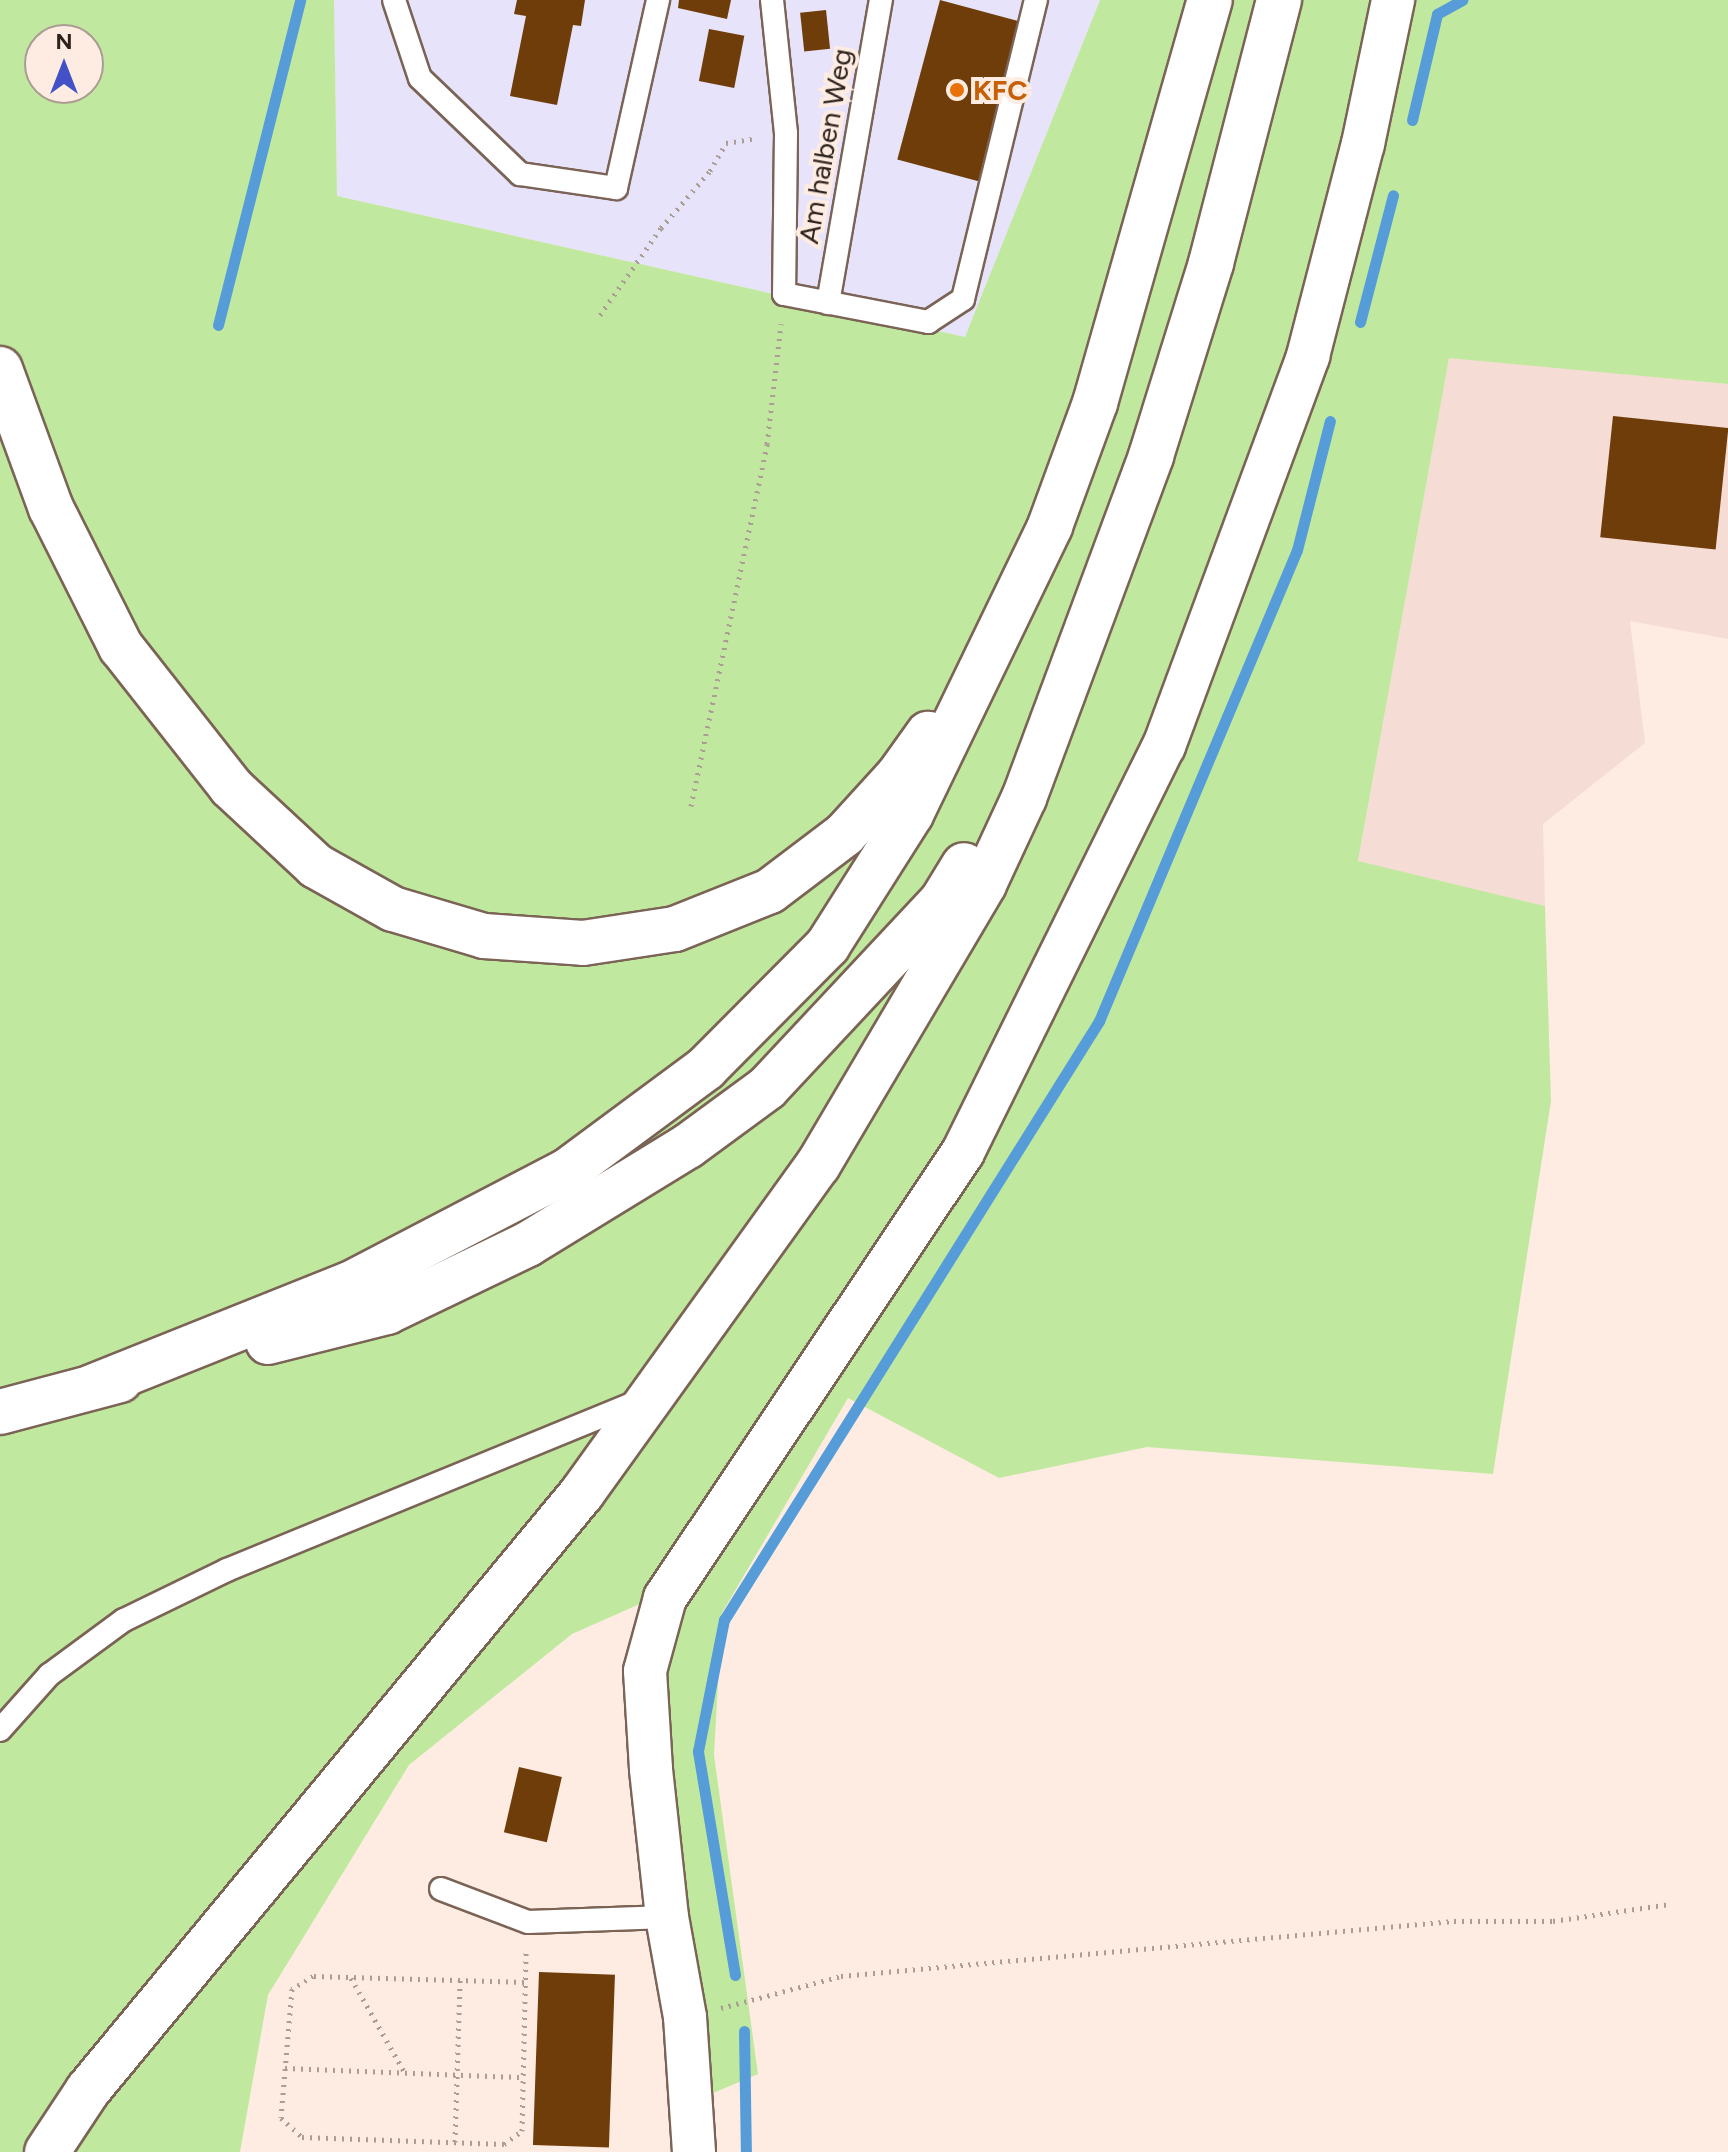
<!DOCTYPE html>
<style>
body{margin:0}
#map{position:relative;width:1728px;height:2152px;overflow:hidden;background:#feece3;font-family:Figtree,sans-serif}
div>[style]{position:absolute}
.commercial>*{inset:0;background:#e6e3fa}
.industrial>*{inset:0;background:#f5dcd4}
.green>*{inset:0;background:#c0e99f}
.stream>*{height:11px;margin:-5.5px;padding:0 5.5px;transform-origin:5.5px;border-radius:5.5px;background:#569cd8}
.building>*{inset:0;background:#6f3d09;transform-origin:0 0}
.path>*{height:5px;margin-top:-2.5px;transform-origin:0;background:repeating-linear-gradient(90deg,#ab9c94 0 2px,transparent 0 8px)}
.roads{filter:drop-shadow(2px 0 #7b6355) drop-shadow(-2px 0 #7b6355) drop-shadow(0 2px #7b6355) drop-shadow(0 -2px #7b6355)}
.service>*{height:22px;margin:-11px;padding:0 11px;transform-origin:11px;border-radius:11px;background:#fff}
.minor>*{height:42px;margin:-21px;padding:0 21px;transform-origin:21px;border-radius:21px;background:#fff}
.motorway>*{height:44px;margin:-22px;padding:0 22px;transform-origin:22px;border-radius:22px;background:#fff}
.dots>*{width:22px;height:22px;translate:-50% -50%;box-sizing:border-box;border:4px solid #feece3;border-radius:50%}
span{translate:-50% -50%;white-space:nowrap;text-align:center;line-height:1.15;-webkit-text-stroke:8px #feece3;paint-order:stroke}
.food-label{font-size:28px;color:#c56008;font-weight:700}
.left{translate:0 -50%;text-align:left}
.street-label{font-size:28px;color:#2d221c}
.north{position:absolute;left:24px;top:24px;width:80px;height:80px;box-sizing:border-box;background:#feece3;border:2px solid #aa9b93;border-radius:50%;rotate:0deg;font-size:22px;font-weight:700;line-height:32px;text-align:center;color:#2d221c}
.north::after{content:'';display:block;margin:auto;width:28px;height:36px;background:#4252c6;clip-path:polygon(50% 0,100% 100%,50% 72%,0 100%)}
</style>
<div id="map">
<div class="commercial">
<div style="clip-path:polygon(334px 0,1100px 0,965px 337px,337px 196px)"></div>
</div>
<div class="industrial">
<div style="clip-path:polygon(1449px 357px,1728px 384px,1728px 639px,1630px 621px,1645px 743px,1543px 824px,1545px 906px,1358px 862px)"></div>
</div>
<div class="green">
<div style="clip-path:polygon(evenodd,0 0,334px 0,337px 196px,965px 337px,1100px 0,1728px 0,1728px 384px,1449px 358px,1358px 861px,1545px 906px,1551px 1101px,1493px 1474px,1147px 1447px,999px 1478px,848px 1398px,722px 1613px,714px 1755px,758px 2074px,711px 2094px,656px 1746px,651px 1599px,572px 1634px,409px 1765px,268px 1995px,240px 2152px,0 2152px,0 0,40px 40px,88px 40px,88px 88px,40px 88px,40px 40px)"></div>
</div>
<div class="stream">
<div style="left:1412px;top:120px;width:109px;rotate:-76.7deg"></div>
<div style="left:1437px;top:14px;width:29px;rotate:-29deg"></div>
<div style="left:1360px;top:322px;width:131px;rotate:-75.4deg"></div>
<div style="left:218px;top:325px;width:335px;rotate:-75.8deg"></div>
<div style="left:735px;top:1975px;width:227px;rotate:-99.4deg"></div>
<div style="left:698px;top:1751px;width:134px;rotate:-78.8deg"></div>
<div style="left:724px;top:1620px;width:707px;rotate:-57.95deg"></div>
<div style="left:1099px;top:1021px;width:511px;rotate:-67.2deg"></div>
<div style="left:1297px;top:550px;width:133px;rotate:-75.7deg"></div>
<div style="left:744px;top:2031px;width:121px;rotate:89.1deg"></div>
</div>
<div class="building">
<div style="clip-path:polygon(517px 0,585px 0,581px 26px,573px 25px,557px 105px,510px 96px,526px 16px,514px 14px)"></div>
<div style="clip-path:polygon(679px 0,731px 0,727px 19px,678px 8px)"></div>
<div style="left:940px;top:0;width:85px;height:165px;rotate:15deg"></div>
<div style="left:826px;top:10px;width:39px;height:26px;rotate:84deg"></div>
<div style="left:709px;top:29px;width:36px;height:53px;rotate:11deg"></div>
<div style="left:1613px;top:416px;width:116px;height:122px;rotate:6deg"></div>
<div style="left:519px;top:1767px;width:44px;height:67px;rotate:13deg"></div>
<div style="left:539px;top:1972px;width:76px;height:173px;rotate:2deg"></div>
</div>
<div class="path">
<div style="left:600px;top:315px;width:106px;rotate:-55deg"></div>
<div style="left:661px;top:228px;width:75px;rotate:-49.3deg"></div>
<div style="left:710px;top:171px;width:32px;rotate:-60deg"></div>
<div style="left:726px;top:143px;width:31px;rotate:-9deg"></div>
<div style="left:691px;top:806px;width:370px;rotate:-78.1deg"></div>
<div style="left:767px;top:444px;width:121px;rotate:-83.3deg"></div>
<div style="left:351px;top:1978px;width:109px;rotate:60.4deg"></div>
<div style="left:524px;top:1982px;width:211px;rotate:-178.4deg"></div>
<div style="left:313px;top:1976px;width:25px;rotate:148deg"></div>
<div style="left:292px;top:1989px;width:129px;rotate:94.9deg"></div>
<div style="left:281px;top:2118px;width:28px;rotate:42deg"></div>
<div style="left:302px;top:2137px;width:202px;rotate:2deg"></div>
<div style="left:504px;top:2144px;width:22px;rotate:-36deg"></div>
<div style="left:522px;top:2131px;width:181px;rotate:-88.7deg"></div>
<div style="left:721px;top:2008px;width:124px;rotate:-14.9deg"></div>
<div style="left:841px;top:1976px;width:615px;rotate:-5.13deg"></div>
<div style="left:1454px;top:1921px;width:99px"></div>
<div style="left:1553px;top:1921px;width:118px;rotate:-8.3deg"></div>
<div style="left:285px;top:2068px;width:238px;rotate:2.2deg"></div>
<div style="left:455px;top:2142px;width:162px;rotate:-88.2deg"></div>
</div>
<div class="roads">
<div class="service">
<div style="left:394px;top:0;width:82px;rotate:71.6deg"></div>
<div style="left:420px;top:78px;width:139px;rotate:43.8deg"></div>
<div style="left:520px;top:174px;width:97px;rotate:8.3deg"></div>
<div style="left:616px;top:188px;width:193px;rotate:-77.4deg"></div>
<div style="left:772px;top:0;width:134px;rotate:84deg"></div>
<div style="left:786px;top:133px;width:161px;rotate:90.7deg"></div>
<div style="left:784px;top:294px;width:147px;rotate:11deg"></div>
<div style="left:928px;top:322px;width:42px;rotate:-33.3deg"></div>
<div style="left:963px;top:299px;width:308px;rotate:-76.3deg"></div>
<div style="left:828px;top:303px;width:308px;rotate:-80.1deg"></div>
<div style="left:0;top:1730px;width:74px;rotate:-48.3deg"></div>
<div style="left:49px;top:1675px;width:93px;rotate:-36.3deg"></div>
<div style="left:124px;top:1620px;width:114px;rotate:-25.9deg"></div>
<div style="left:227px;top:1570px;width:450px;rotate:-22.3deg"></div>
<div style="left:441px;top:1889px;width:93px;rotate:20.8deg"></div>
<div style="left:528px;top:1922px;width:139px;rotate:-2.1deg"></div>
</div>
<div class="minor">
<div style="left:694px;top:2152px;width:135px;rotate:-93.8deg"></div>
<div style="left:685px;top:2017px;width:102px;rotate:-100.2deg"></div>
<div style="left:667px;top:1917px;width:149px;rotate:-96.2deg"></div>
<div style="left:651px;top:1769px;width:98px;rotate:-93.5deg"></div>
<div style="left:645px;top:1671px;width:76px;rotate:-74.7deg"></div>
<div style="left:665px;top:1598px;width:536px;rotate:-56.25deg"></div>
<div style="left:963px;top:1152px;width:453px;rotate:-63.7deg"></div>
<div style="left:1164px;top:746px;width:416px;rotate:-69.7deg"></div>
<div style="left:1308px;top:356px;width:219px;rotate:-75.5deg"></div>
<div style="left:1363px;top:144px;width:147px;rotate:-78.2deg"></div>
</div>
<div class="motorway">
<div style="left:0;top:369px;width:148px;rotate:69.9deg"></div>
<div style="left:51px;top:508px;width:156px;rotate:63.3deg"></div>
<div style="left:121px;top:647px;width:178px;rotate:51.8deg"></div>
<div style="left:231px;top:787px;width:116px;rotate:42.9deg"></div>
<div style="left:316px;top:866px;width:88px;rotate:29.2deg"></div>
<div style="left:393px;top:909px;width:95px;rotate:16.5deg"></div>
<div style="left:484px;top:936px;width:99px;rotate:4deg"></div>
<div style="left:583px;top:943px;width:93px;rotate:-8.7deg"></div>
<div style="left:675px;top:929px;width:102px;rotate:-21.8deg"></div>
<div style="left:770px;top:891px;width:94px;rotate:-37.2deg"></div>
<div style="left:845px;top:834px;width:79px;rotate:-47.6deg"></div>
<div style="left:898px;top:776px;width:52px;rotate:-54.5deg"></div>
<div style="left:268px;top:1342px;width:123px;rotate:-14.1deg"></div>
<div style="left:387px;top:1312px;width:157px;rotate:-25.7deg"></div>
<div style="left:528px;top:1244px;width:188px;rotate:-31.5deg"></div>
<div style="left:688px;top:1146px;width:98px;rotate:-36.3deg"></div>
<div style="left:767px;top:1088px;width:256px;rotate:-46.9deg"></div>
<div style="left:942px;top:901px;width:42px;rotate:-58.6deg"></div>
<div style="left:92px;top:1387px;width:278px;rotate:-21.8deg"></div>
<div style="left:350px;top:1284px;width:245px;rotate:-27.5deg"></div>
<div style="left:567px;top:1171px;width:173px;rotate:-36.5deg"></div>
<div style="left:706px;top:1068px;width:173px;rotate:-45.2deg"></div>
<div style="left:828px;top:945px;width:155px;rotate:-57.6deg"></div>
<div style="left:911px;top:814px;width:320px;rotate:-64.2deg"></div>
<div style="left:1050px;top:526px;width:131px;rotate:-69.9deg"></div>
<div style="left:1095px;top:403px;width:419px;rotate:-74.1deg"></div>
<div style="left:0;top:1412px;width:124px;rotate:-14.9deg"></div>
<div style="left:47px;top:2152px;width:74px;rotate:-56.5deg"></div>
<div style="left:88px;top:2090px;width:775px;rotate:-50.39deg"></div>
<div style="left:582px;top:1493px;width:404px;rotate:-54.3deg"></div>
<div style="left:818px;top:1165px;width:326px;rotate:-59.4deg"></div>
<div style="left:984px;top:884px;width:95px;rotate:-65.1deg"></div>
<div style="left:1024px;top:798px;width:365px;rotate:-69.6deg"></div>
<div style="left:1151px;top:456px;width:202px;rotate:-72.7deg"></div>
<div style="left:1211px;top:263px;width:272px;rotate:-75.5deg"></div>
</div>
</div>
<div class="dots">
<div style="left:957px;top:90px;background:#e8710a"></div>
</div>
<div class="food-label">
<span class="left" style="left:973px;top:90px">KFC</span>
</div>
<div class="street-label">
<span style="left:825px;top:146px;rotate:-80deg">Am halben Weg</span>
</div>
<div class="north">N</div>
</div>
